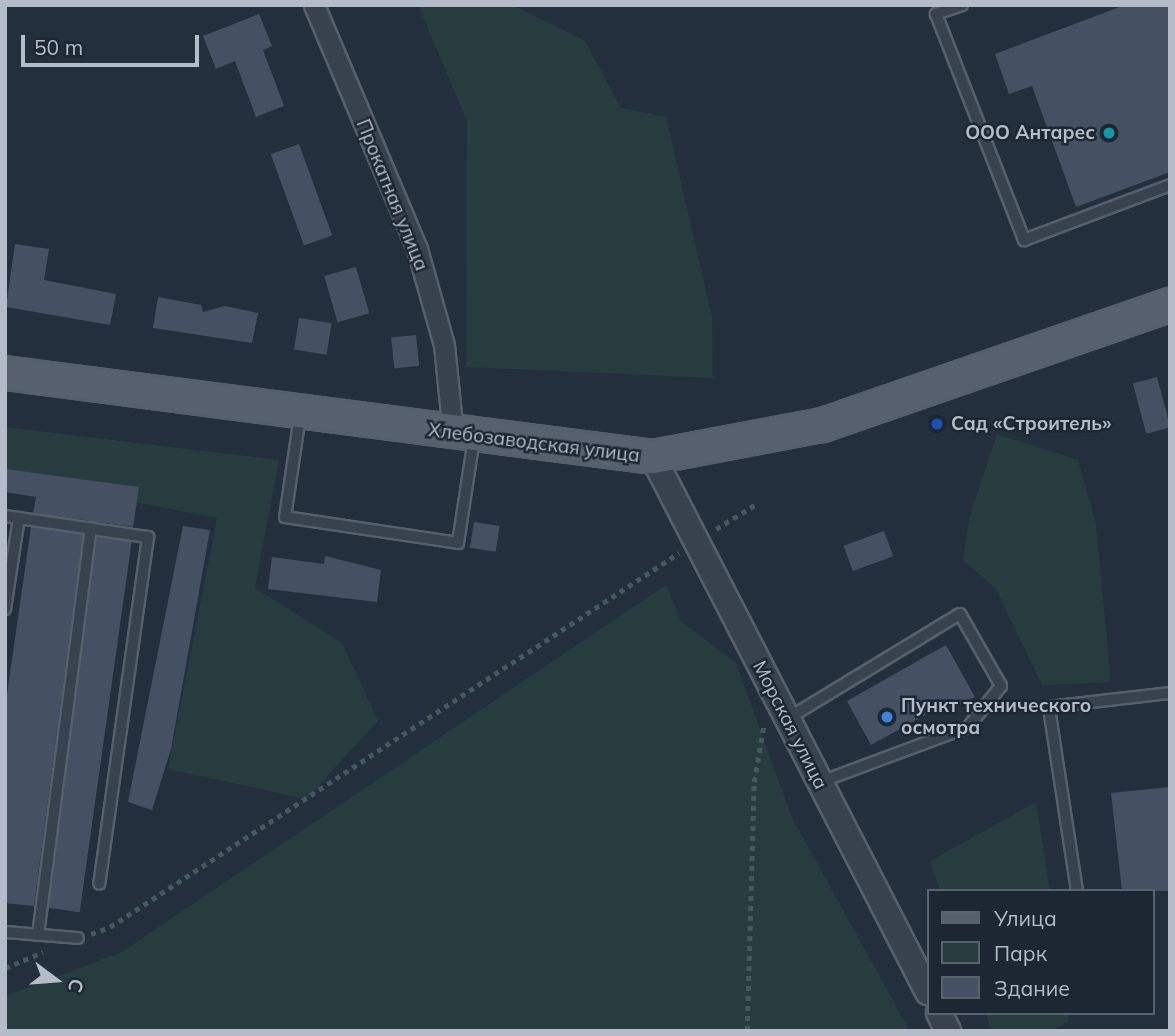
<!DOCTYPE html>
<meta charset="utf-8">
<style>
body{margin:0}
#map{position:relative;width:1175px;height:1036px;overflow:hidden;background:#242f3e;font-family:Mulish,sans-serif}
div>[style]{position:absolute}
.green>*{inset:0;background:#263c3f}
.building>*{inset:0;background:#455162;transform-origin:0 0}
.path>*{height:4.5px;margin-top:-2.25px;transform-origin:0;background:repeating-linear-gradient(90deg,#44595c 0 5px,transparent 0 10px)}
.roads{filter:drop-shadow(2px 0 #565f6c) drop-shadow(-2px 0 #565f6c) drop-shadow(0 2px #565f6c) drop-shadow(0 -2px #565f6c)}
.service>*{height:10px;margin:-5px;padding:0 5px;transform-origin:5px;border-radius:5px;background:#38414e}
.minor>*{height:19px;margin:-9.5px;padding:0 9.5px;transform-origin:9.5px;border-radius:9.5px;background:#38414e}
.tertiary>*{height:24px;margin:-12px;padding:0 12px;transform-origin:12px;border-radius:12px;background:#38414e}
.primary>*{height:32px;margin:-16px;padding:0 16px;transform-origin:16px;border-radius:16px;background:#56606e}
.dots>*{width:19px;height:19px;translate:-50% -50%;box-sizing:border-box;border:4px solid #1d2633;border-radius:50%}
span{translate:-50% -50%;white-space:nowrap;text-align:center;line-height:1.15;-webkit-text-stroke:5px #1d2633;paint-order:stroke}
.poi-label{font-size:19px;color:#b4bcc9;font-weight:700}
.right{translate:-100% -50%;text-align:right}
.left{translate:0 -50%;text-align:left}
.street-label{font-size:19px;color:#b4bcc9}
.frame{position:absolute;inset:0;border:7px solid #b4bcc9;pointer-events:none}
.legend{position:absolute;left:927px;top:889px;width:228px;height:126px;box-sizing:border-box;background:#1d2633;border:2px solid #59626f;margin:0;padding:9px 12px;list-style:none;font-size:21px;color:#b4bcc9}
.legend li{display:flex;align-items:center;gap:14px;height:35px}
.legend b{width:35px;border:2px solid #59626f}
.north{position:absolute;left:21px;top:945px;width:70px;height:70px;-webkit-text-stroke:5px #1d2633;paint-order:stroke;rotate:106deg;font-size:19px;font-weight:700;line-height:28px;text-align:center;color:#b4bcc9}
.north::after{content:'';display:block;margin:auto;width:24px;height:32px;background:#b4bcc9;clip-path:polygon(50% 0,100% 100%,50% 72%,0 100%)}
.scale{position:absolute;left:21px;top:35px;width:178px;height:32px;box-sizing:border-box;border:4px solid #b4bcc9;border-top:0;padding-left:9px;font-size:21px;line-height:24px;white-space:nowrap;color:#b4bcc9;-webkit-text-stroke:5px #1d2633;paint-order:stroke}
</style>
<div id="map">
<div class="green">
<div style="clip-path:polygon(418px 5px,512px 5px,585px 41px,621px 108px,666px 117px,712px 317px,713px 378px,466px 367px,467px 121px)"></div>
<div style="clip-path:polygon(5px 427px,279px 460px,255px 588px,342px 643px,378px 721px,306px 799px,168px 769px,217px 518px,5px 477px)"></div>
<div style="clip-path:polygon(997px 434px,1078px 460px,1096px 524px,1111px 682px,1042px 685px,996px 589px,963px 560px,970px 515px)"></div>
<div style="clip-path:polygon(666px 585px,681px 621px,736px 663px,792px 818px,910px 1031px,5px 1031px,5px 996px,122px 952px)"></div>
<div style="clip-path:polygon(1036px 802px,1050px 891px,940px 891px,930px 861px)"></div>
<div style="clip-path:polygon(985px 1013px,1068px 1013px,1069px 1021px,1053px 1031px,992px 1031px)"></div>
</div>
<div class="building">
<div style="clip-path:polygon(1125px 5px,1170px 5px,1170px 172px,1076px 207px,1032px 86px,1009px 94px,995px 54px)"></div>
<div style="clip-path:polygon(259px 14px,272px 46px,263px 50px,284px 106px,256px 117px,235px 61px,216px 69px,203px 36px)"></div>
<div style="left:299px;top:144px;width:97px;height:30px;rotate:70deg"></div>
<div style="clip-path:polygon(15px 244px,49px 249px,44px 280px,116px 294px,110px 325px,6px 307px)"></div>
<div style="left:356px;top:267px;width:48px;height:33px;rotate:74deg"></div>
<div style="clip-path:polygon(158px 297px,201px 305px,203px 312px,225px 306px,258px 313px,252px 343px,153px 328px)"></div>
<div style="left:299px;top:318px;width:33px;height:32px;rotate:9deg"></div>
<div style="left:416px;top:335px;width:31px;height:25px;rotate:84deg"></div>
<div style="left:1157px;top:377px;width:52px;height:25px;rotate:75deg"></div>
<div style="clip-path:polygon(5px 469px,139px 487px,133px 527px,33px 513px,36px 497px,5px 492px)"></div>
<div style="left:474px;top:522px;width:26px;height:26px;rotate:9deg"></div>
<div style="clip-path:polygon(183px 526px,210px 530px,171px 749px,152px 810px,128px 802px)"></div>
<div style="clip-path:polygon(31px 527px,83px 535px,34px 906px,5px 903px,5px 708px)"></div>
<div style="left:884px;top:531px;width:27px;height:43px;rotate:70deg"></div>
<div style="left:97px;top:537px;width:35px;height:374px;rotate:8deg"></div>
<div style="clip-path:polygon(325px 556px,381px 570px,377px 602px,268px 589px,272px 557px,324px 564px)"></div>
<div style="clip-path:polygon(946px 645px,975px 697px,947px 712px,943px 705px,871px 745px,847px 701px)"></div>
<div style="clip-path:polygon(1170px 787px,1170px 891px,1122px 891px,1111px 793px)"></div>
</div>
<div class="path">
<div style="left:716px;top:529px;width:49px;rotate:-31.8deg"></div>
<div style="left:91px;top:934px;width:20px;rotate:-20deg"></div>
<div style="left:110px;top:927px;width:681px;rotate:-33.32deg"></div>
<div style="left:5px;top:968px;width:41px;rotate:-22.8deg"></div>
<div style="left:747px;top:1031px;width:249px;rotate:-88.4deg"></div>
<div style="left:754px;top:782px;width:60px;rotate:-80.4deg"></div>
</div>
<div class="roads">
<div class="service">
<div style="left:962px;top:5px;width:28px;rotate:161deg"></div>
<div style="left:936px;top:14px;width:243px;rotate:68.7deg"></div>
<div style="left:1024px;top:240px;width:156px;rotate:-20.6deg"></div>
<div style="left:300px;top:416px;width:102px;rotate:98.4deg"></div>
<div style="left:285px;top:517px;width:175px;rotate:8.5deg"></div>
<div style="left:458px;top:543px;width:106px;rotate:-81.3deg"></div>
<div style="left:5px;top:516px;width:145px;rotate:8.4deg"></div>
<div style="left:148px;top:537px;width:350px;rotate:98deg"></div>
<div style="left:5px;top:609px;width:92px;rotate:-81.3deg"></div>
<div style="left:787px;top:719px;width:202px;rotate:-31.3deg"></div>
<div style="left:960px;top:614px;width:83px;rotate:60.3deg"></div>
<div style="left:1001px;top:686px;width:53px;rotate:128.8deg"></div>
<div style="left:968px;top:727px;width:158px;rotate:159.6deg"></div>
<div style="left:1077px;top:891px;width:186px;rotate:-98.7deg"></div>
<div style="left:1049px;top:707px;width:122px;rotate:-6.6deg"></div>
<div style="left:5px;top:932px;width:73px;rotate:4.7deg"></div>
<div style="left:38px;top:935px;width:410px;rotate:-82.6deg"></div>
</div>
<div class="minor">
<div style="left:314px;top:5px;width:265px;rotate:67.1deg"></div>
<div style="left:417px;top:249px;width:100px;rotate:74.3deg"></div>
<div style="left:444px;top:345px;width:89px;rotate:84.2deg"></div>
</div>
<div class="tertiary">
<div style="left:653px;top:457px;width:602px;rotate:62.8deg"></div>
<div style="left:939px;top:1013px;width:20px;rotate:63deg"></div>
</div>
<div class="primary">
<div style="left:5px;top:373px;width:653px;rotate:7.39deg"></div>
<div style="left:653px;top:457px;width:173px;rotate:-10.7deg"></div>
<div style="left:823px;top:425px;width:367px;rotate:-19.1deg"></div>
</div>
</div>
<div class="dots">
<div style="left:1109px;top:133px;background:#0f9aa8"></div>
<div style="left:937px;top:424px;background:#1a4fb4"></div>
<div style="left:887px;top:717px;background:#3f7fe0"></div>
</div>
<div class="poi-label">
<span class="right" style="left:1095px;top:133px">ООО Антарес</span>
<span class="left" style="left:951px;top:424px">Сад «Строитель»</span>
<span class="left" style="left:901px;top:717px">Пункт технического<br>осмотра</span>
</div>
<div class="street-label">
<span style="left:392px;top:195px;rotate:68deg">Прокатная улица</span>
<span style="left:534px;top:443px;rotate:7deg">Хлебозаводская улица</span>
<span style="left:790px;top:725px;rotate:63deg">Морская улица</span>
</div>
<div class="frame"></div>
<ul class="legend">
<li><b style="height:9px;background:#56606e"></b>Улица</li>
<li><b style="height:19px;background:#263c3f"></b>Парк</li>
<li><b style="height:19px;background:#455162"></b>Здание</li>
</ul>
<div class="north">С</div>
<div class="scale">50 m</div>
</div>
